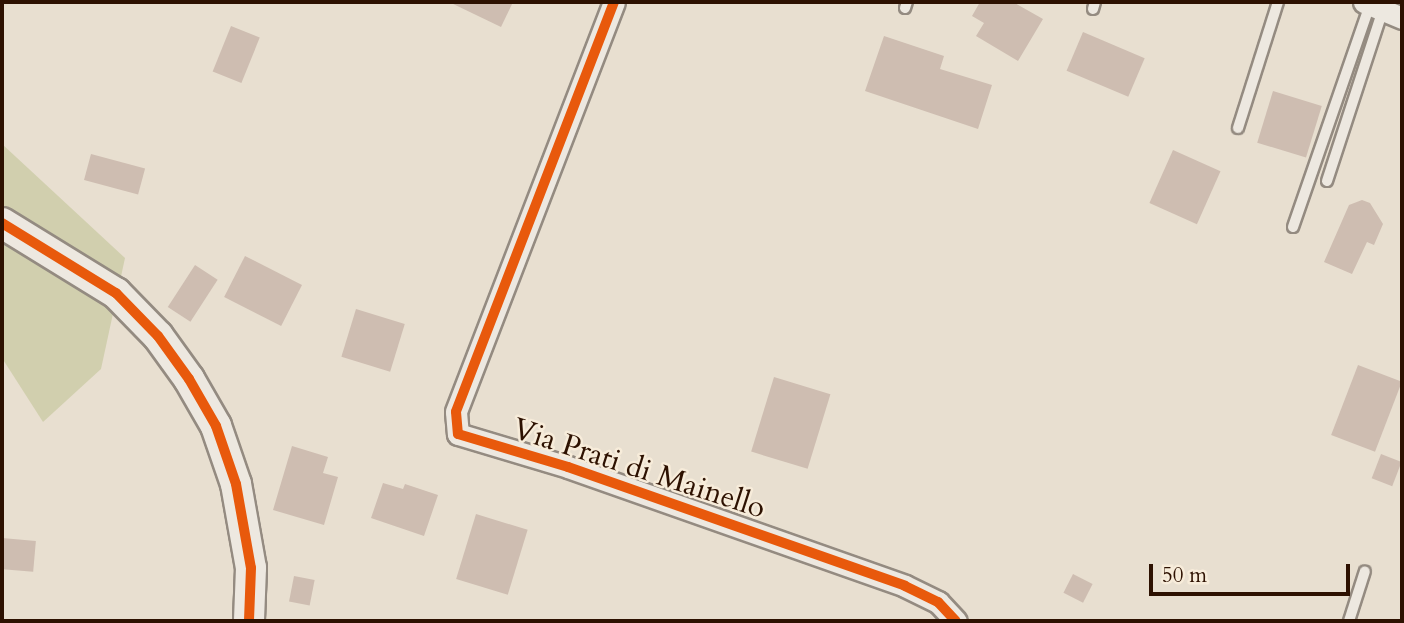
<!DOCTYPE html>
<style>
body{margin:0}
#map{position:relative;width:1404px;height:623px;overflow:hidden;background:#e8dfd0;font-family:Cardo,serif}
div>[style]{position:absolute}
.green>*{inset:0;background:#d1cfae}
.building>*{inset:0;background:#cebdb1;transform-origin:0 0}
.roads{filter:drop-shadow(2px 0 #948b81) drop-shadow(-2px 0 #948b81) drop-shadow(0 2px #948b81) drop-shadow(0 -2px #948b81)}
.lane>*{height:10px;margin:-5px;padding:0 5px;transform-origin:5px;border-radius:5px;background:#ede8e0}
.street>*{height:21px;margin:-10.5px;padding:0 10.5px;transform-origin:10.5px;border-radius:10.5px;background:#ede8e0}
.secondary>*{height:30px;margin:-15px;padding:0 15px;transform-origin:15px;border-radius:15px;background:#ede8e0}
.cycleway>*{height:10px;margin:-5px;padding:0 5px;transform-origin:5px;border-radius:5px;background:#e8590c}
span{translate:-50% -50%;white-space:nowrap;text-align:center;line-height:1.15;-webkit-text-stroke:5px #f7ecda;paint-order:stroke}
.street-label{font-size:30px;color:#2d1101}
.frame{position:absolute;inset:0;border:4px solid #2d1101;pointer-events:none}
.scale{position:absolute;left:1149px;top:564px;width:201px;height:32px;box-sizing:border-box;border:4px solid #2d1101;border-top:0;padding-left:9px;font-size:21px;line-height:24px;white-space:nowrap;color:#2d1101;-webkit-text-stroke:5px #f7ecda;paint-order:stroke}
</style>
<div id="map">
<div class="green">
<div style="clip-path:polygon(2px 144px,125px 258px,101px 369px,43px 422px,2px 358px)"></div>
</div>
<div class="building">
<div style="clip-path:polygon(449px 2px,513px 2px,501px 27px)"></div>
<div style="clip-path:polygon(980px 2px,1013px 2px,1043px 19px,1018px 61px,976px 36px,984px 23px,972px 16px)"></div>
<div style="left:231px;top:26px;width:31px;height:49px;rotate:22deg"></div>
<div style="left:1083px;top:32px;width:67px;height:42px;rotate:23deg"></div>
<div style="clip-path:polygon(884px 36px,944px 56px,940px 69px,992px 85px,978px 129px,865px 91px)"></div>
<div style="left:1273px;top:91px;width:51px;height:54px;rotate:17deg"></div>
<div style="left:1173px;top:150px;width:52px;height:58px;rotate:24deg"></div>
<div style="left:91px;top:154px;width:56px;height:27px;rotate:15deg"></div>
<div style="clip-path:polygon(1362px 200px,1370px 203px,1383px 224px,1374px 245px,1367px 242px,1352px 274px,1324px 262px,1349px 205px)"></div>
<div style="left:245px;top:256px;width:64px;height:46px;rotate:27deg"></div>
<div style="left:195px;top:265px;width:27px;height:50px;rotate:33deg"></div>
<div style="left:356px;top:309px;width:51px;height:50px;rotate:17deg"></div>
<div style="left:1358px;top:365px;width:47px;height:75px;rotate:21deg"></div>
<div style="left:774px;top:377px;width:59px;height:78px;rotate:17deg"></div>
<div style="clip-path:polygon(292px 446px,328px 457px,323px 473px,338px 477px,324px 525px,273px 510px)"></div>
<div style="left:1381px;top:454px;width:22px;height:26px;rotate:21deg"></div>
<div style="clip-path:polygon(383px 483px,403px 489px,405px 484px,438px 495px,424px 536px,371px 518px)"></div>
<div style="left:476px;top:514px;width:54px;height:68px;rotate:17deg"></div>
<div style="left:2px;top:538px;width:34px;height:31px;rotate:5deg"></div>
<div style="left:1073px;top:574px;width:22px;height:21px;rotate:27deg"></div>
<div style="left:294px;top:576px;width:21px;height:26px;rotate:11deg"></div>
</div>
<div class="roads">
<div class="lane">
<div style="left:905px;top:8px;width:6px;rotate:-72deg"></div>
<div style="left:1093px;top:9px;width:7px;rotate:-74deg"></div>
<div style="left:1238px;top:128px;width:132px;rotate:-72.4deg"></div>
<div style="left:1327px;top:181px;width:180px;rotate:-71.9deg"></div>
<div style="left:1293px;top:227px;width:235px;rotate:-70.9deg"></div>
<div style="left:1349px;top:621px;width:52px;rotate:-72.3deg"></div>
</div>
<div class="street">
<div style="left:614px;top:2px;width:439px;rotate:111.1deg"></div>
<div style="left:456px;top:412px;width:22px;rotate:85deg"></div>
<div style="left:458px;top:434px;width:115px;rotate:16.7deg"></div>
<div style="left:568px;top:467px;width:357px;rotate:19.4deg"></div>
<div style="left:905px;top:586px;width:37px;rotate:26deg"></div>
<div style="left:938px;top:602px;width:26px;rotate:47deg"></div>
<div style="left:1364px;top:2px;width:41px;rotate:22.8deg"></div>
</div>
<div class="secondary">
<div style="left:2px;top:223px;width:134px;rotate:31.6deg"></div>
<div style="left:116px;top:293px;width:60px;rotate:45.7deg"></div>
<div style="left:158px;top:336px;width:53px;rotate:54.2deg"></div>
<div style="left:189px;top:379px;width:54px;rotate:60.1deg"></div>
<div style="left:216px;top:426px;width:61px;rotate:71deg"></div>
<div style="left:236px;top:484px;width:85px;rotate:79.9deg"></div>
<div style="left:251px;top:568px;width:53px;rotate:92.2deg"></div>
</div>
</div>
<div class="cycleway">
<div style="left:614px;top:2px;width:439px;rotate:111.1deg"></div>
<div style="left:456px;top:412px;width:22px;rotate:85deg"></div>
<div style="left:458px;top:434px;width:115px;rotate:16.7deg"></div>
<div style="left:568px;top:467px;width:357px;rotate:19.4deg"></div>
<div style="left:905px;top:586px;width:37px;rotate:26deg"></div>
<div style="left:938px;top:602px;width:26px;rotate:47deg"></div>
<div style="left:2px;top:223px;width:134px;rotate:31.6deg"></div>
<div style="left:116px;top:293px;width:60px;rotate:45.7deg"></div>
<div style="left:158px;top:336px;width:53px;rotate:54.2deg"></div>
<div style="left:189px;top:379px;width:54px;rotate:60.1deg"></div>
<div style="left:216px;top:426px;width:61px;rotate:71deg"></div>
<div style="left:236px;top:484px;width:85px;rotate:79.9deg"></div>
<div style="left:251px;top:568px;width:53px;rotate:92.2deg"></div>
</div>
<div class="street-label">
<span style="left:639px;top:469px;rotate:18deg">Via Prati di Mainello</span>
</div>
<div class="frame"></div>
<div class="scale">50 m</div>
</div>
